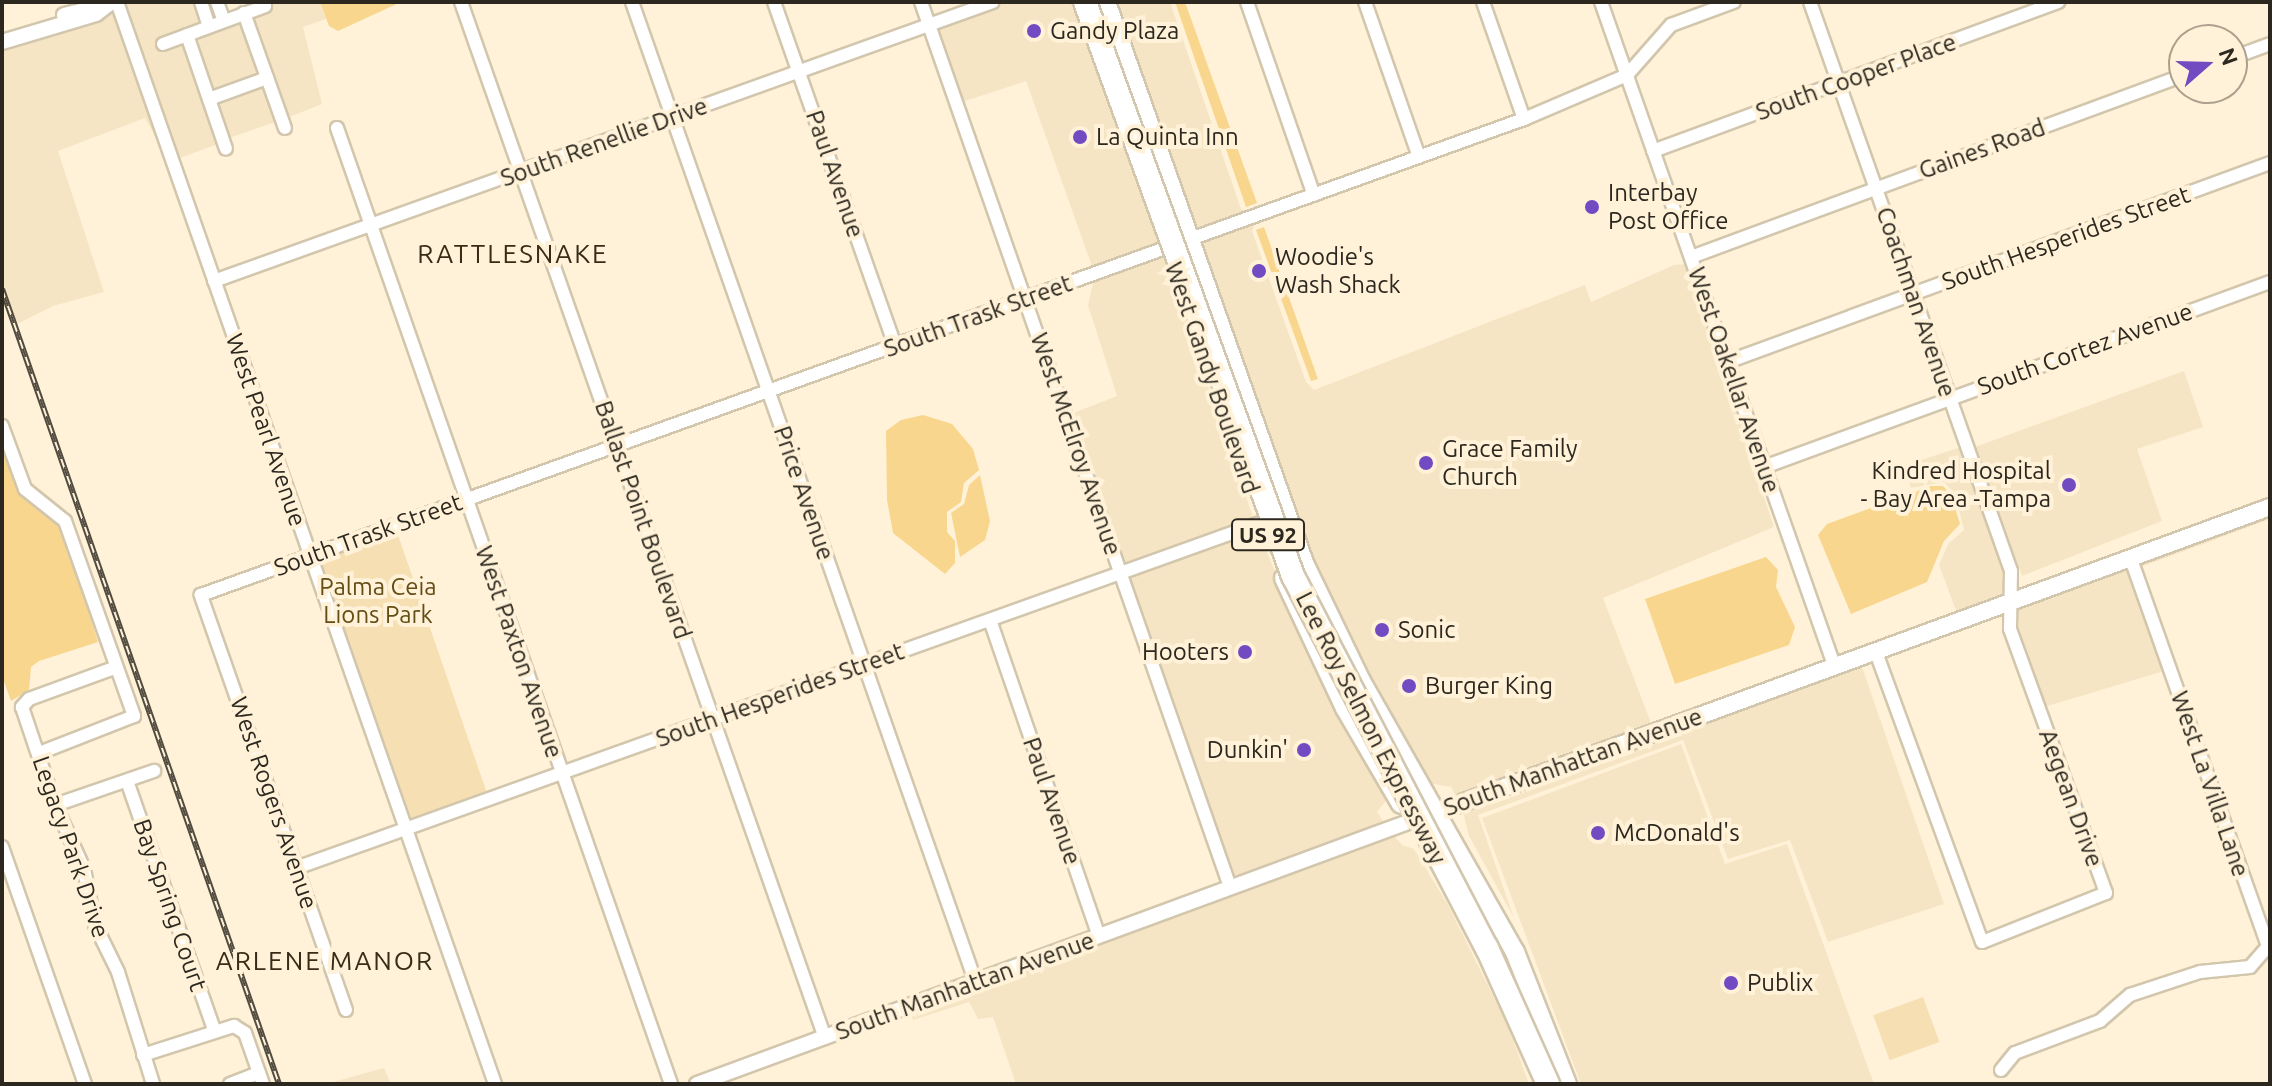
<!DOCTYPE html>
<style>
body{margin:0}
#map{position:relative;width:2272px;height:1086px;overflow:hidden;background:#fff2d8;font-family:Ubuntu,sans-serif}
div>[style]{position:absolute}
.built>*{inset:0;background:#f6e5c4;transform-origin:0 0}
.green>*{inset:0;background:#f6dfb3;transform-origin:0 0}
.water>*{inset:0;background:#f9d68d}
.roads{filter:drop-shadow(2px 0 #d2c6ad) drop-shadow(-2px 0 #d2c6ad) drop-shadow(0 2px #d2c6ad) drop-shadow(0 -2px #d2c6ad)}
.minor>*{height:12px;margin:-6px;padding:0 6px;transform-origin:6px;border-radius:6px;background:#fff}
.tertiary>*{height:14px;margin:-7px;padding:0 7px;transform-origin:7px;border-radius:7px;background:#fff}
.secondary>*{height:16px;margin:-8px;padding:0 8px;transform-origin:8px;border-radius:8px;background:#fff}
.primary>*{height:18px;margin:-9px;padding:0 9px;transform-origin:9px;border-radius:9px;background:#fff}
.rail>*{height:6px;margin-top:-3px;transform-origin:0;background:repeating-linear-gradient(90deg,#fff2d8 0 9px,#524c40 0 18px);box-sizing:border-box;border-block:2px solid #524c40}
.bridges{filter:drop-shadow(2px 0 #d2c6ad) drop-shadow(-2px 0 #d2c6ad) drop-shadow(0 2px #d2c6ad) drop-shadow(0 -2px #d2c6ad)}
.motorway-bridge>*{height:22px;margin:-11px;padding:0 11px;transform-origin:11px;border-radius:11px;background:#fff}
.dots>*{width:22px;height:22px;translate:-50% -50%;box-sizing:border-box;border:4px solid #fff2d8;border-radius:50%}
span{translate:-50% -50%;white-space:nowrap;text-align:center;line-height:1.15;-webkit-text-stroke:8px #fff2d8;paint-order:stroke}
.shield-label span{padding:2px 6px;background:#fff2d8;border:2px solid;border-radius:6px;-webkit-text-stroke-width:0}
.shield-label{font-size:22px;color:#2d281f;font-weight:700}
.poi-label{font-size:24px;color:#2d281f}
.left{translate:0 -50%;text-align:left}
.right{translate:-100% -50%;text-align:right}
.street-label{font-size:24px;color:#2d281f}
.park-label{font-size:24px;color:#654d16}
.neighbourhood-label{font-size:26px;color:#362c17;letter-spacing:2px}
.frame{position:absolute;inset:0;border:4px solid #2d281f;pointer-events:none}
.north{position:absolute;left:2168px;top:24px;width:80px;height:80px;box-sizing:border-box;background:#fff2d8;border:2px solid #aba18e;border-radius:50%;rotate:70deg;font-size:22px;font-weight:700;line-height:32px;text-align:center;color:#2d281f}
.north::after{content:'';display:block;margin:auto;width:28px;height:36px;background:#724ac2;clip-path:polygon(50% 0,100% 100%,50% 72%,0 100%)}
</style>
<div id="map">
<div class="built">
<div style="clip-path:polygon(131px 2px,195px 2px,202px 23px,156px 41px,159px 50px,183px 41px,218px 144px,177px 159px,124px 5px)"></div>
<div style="clip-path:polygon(270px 2px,320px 2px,326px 19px,303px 27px,322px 104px,287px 118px,251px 16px,272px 8px)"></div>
<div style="clip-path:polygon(1008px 2px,1075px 2px,1159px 245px,1093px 269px,1026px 81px,962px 102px,937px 28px)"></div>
<div style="clip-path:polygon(1112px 2px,1170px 2px,1241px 209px,1252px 212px,1193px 233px)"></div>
<div style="clip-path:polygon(113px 9px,159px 143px,145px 118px,58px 151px,104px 292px,53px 306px,13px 326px,2px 299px,2px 48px)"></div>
<div style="left:240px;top:20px;width:59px;height:49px;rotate:70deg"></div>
<div style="left:263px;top:85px;width:39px;height:50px;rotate:71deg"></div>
<div style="clip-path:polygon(1256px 221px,1252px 231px,1306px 382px,1314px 390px,1585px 285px,1591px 302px,1674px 265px,1687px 264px,1774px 527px,1603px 598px,1653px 728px,1458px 799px,1451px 787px,1429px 783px,1345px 635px,1301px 534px,1197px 242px)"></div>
<div style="clip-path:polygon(1163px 254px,1254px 520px,1125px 566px,1071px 414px,1117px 396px,1088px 305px,1094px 279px)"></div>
<div style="clip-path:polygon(2184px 371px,2203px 427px,2137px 449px,2162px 521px,2022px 576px,1975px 447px)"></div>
<div style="clip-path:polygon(1961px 447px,2005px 572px,2005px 600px,1958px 616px,1939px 565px,1948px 544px,1964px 530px,1955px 494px,1944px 482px,1911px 488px,1903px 466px)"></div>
<div style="clip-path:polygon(2270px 513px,2270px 519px,2141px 567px,2175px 667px,2138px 562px)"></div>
<div style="clip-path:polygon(1258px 530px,1305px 645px,1388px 798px,1377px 812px,1386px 825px,1234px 880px,1128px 576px)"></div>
<div style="clip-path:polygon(2127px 566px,2164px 671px,2044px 707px,2015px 628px,2016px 606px)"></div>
<div style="clip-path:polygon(1854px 665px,1862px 667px,1944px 904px,1828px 942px,1790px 840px,1728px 859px,1683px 740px,1478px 815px,1514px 918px,1469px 836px,1462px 808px)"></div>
<div style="clip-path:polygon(1681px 744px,1725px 864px,1787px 844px,1874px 1084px,1581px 1084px,1482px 818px)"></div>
<div style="clip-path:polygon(1392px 833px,1402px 845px,1414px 849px,1448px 905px,1508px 1026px,1529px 1084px,1016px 1084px,993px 1017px,978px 1019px,969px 1002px,913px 1020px,910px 1013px)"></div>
<div style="clip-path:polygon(384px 1068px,391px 1084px,326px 1084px)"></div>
</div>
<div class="green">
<div style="left:397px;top:532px;width:278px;height:81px;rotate:71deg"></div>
<div style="left:1923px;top:997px;width:48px;height:53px;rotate:70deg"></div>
</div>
<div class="water">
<div style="clip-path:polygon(320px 2px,401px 2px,338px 31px,329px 26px)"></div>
<div style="clip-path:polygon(1175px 2px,1185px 2px,1257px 203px,1246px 207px)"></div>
<div style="clip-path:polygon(1264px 227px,1318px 379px,1311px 381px,1256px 230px)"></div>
<div style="clip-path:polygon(923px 415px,952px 424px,973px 449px,979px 470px,964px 483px,961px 502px,947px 512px,947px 532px,955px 541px,955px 563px,945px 574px,893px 533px,887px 500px,886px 431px,901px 420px)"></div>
<div style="clip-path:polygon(2px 444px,19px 490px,63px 530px,98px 642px,39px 661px,31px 667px,29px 690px,11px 701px,2px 676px)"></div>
<div style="clip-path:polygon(980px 475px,990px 521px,985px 540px,960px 557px,951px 513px,964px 504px,969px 485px)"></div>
<div style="clip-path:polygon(1931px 486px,1943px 486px,1951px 495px,1960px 524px,1944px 541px,1927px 582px,1851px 614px,1818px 535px,1827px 524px)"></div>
<div style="clip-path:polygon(1766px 557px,1778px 570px,1776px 587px,1795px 627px,1789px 645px,1675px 684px,1645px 599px)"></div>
</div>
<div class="roads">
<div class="minor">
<div style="left:117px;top:2px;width:1146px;rotate:70.74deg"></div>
<div style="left:201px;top:2px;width:25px;rotate:72deg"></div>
<div style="left:217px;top:2px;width:20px;rotate:70deg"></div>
<div style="left:461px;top:2px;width:1098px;rotate:70.64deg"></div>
<div style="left:632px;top:2px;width:1040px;rotate:70.68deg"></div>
<div style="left:774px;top:2px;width:365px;rotate:70.6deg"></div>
<div style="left:921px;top:2px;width:937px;rotate:70.75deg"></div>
<div style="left:1247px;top:2px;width:204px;rotate:70.9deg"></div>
<div style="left:1365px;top:2px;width:164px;rotate:70.8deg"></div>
<div style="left:1483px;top:2px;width:124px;rotate:70.7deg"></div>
<div style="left:1601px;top:2px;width:706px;rotate:70.64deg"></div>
<div style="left:1810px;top:2px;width:603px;rotate:70.54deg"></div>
<div style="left:2011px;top:571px;width:58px;rotate:91deg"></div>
<div style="left:2010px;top:629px;width:281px;rotate:70deg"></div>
<div style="left:2106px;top:893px;width:133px;rotate:158.4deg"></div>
<div style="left:1982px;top:942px;width:308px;rotate:-110.1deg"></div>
<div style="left:244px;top:13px;width:122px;rotate:70.4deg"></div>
<div style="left:187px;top:35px;width:120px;rotate:71.1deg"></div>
<div style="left:163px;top:44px;width:109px;rotate:-20.4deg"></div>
<div style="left:2232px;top:58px;width:40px;rotate:-20.2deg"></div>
<div style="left:209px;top:99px;width:62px;rotate:-19.9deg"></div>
<div style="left:337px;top:128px;width:1013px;rotate:70.74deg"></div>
<div style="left:1653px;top:151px;width:432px;rotate:-20.2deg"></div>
<div style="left:1691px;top:257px;width:526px;rotate:-20.26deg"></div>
<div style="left:214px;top:281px;width:827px;rotate:-19.71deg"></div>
<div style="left:1727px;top:362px;width:578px;rotate:-20.13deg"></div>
<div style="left:2px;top:426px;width:67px;rotate:69.9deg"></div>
<div style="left:25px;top:489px;width:51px;rotate:38.7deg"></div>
<div style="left:65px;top:521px;width:207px;rotate:70.5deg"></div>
<div style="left:134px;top:716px;width:102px;rotate:158.7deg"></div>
<div style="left:1764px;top:467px;width:539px;rotate:-20.08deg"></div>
<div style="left:990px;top:620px;width:334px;rotate:71deg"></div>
<div style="left:114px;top:668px;width:90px;rotate:160deg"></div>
<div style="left:29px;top:699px;width:11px;rotate:131deg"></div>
<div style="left:22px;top:707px;width:103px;rotate:71.4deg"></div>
<div style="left:55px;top:805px;width:70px;rotate:65.6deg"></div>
<div style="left:84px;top:869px;width:57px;rotate:78.9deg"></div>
<div style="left:95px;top:925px;width:52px;rotate:63.9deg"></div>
<div style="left:118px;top:972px;width:117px;rotate:72.6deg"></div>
<div style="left:127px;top:781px;width:263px;rotate:70.7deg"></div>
<div style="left:55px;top:805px;width:105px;rotate:-19deg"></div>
<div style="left:2px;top:847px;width:251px;rotate:70.7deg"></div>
<div style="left:296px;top:868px;width:1027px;rotate:-19.69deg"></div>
<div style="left:346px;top:1010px;width:440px;rotate:-109.3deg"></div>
<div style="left:201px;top:595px;width:1406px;rotate:-19.79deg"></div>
<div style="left:1524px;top:119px;width:112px;rotate:-23.1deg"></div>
<div style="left:1627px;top:75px;width:67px;rotate:-48.7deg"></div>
<div style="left:1671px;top:25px;width:67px;rotate:-20.1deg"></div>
<div style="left:143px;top:1055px;width:96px;rotate:-17.7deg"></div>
<div style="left:234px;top:1026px;width:13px;rotate:32deg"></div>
<div style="left:245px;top:1033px;width:54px;rotate:70.6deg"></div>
<div style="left:2001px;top:1070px;width:22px;rotate:-51deg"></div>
<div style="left:2015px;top:1053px;width:91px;rotate:-20.6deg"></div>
<div style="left:2100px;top:1021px;width:40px;rotate:-41deg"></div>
<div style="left:2130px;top:995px;width:74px;rotate:-18.2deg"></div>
<div style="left:2200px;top:972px;width:50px;rotate:-5.7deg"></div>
<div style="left:2250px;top:967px;width:28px;rotate:-49deg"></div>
<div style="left:2268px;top:946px;width:411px;rotate:-109.5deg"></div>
<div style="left:230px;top:1084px;width:31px;rotate:-21deg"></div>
</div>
<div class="tertiary">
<div style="left:64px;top:15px;width:46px;rotate:-13.7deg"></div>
<div style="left:2px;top:42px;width:98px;rotate:-16.6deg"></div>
<div style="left:96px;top:14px;width:16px;rotate:-38deg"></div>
<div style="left:697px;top:1084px;width:761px;rotate:-20.22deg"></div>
</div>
<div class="secondary">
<div style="left:1426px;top:816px;width:899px;rotate:-20.11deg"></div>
</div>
<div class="primary">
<div style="left:1106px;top:2px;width:595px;rotate:70.56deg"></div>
<div style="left:1304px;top:563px;width:131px;rotate:64.2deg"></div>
<div style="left:1361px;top:681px;width:312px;rotate:60.4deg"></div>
<div style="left:1515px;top:952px;width:142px;rotate:68.5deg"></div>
<div style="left:1284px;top:578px;width:144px;rotate:64.9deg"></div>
<div style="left:1345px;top:708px;width:111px;rotate:59.7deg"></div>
</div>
</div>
<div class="rail">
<div style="left:2px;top:289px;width:842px;rotate:70.79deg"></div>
</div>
<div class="bridges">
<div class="motorway-bridge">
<div style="left:1085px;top:2px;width:611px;rotate:70.08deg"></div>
<div style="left:1293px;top:576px;width:420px;rotate:62.5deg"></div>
<div style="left:1487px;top:948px;width:149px;rotate:65.8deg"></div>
</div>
</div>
<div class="dots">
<div style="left:1034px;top:31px;background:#724ac2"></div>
<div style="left:1080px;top:137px;background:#724ac2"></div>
<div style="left:1592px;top:207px;background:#724ac2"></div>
<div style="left:1259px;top:271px;background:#724ac2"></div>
<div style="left:1426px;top:463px;background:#724ac2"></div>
<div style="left:2069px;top:485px;background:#724ac2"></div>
<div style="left:1382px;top:630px;background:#724ac2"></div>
<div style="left:1245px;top:652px;background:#724ac2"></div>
<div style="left:1409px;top:686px;background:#724ac2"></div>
<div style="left:1304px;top:750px;background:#724ac2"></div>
<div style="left:1598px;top:833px;background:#724ac2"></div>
<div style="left:1731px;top:983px;background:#724ac2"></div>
</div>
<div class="shield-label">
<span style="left:1268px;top:535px">US 92</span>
</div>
<div class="poi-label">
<span class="left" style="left:1050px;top:31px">Gandy Plaza</span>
<span class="left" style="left:1096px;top:137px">La Quinta Inn</span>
<span class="left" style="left:1608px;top:207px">Interbay<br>Post Office</span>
<span class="left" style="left:1275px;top:271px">Woodie's<br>Wash Shack</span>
<span class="left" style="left:1442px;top:463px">Grace Family<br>Church</span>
<span class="right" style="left:2051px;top:485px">Kindred Hospital<br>- Bay Area -Tampa</span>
<span class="left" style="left:1398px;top:630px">Sonic</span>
<span class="right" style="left:1229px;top:652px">Hooters</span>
<span class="left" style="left:1425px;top:686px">Burger King</span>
<span class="right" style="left:1288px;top:750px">Dunkin'</span>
<span class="left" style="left:1614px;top:833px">McDonald's</span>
<span class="left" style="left:1747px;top:983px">Publix</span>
</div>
<div class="street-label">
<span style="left:1856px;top:77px;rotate:-20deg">South Cooper Place</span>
<span style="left:604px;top:142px;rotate:-20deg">South Renellie Drive</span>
<span style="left:1982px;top:149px;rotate:-20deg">Gaines Road</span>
<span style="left:835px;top:174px;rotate:71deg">Paul Avenue</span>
<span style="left:2066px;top:238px;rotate:-20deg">South Hesperides Street</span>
<span style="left:1916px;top:302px;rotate:71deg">Coachman Avenue</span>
<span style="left:978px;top:316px;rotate:-20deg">South Trask Street</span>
<span style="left:2085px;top:349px;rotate:-20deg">South Cortez Avenue</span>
<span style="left:1212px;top:378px;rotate:71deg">West Gandy Boulevard</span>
<span style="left:1734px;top:380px;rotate:71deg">West Oakellar Avenue</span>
<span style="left:266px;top:430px;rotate:71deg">West Pearl Avenue</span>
<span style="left:1076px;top:444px;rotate:71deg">West McElroy Avenue</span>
<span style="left:804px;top:493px;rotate:71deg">Price Avenue</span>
<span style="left:643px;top:520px;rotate:71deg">Ballast Point Boulevard</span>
<span style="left:368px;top:535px;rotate:-20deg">South Trask Street</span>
<span style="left:519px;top:652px;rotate:71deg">West Paxton Avenue</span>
<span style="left:780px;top:695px;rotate:-20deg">South Hesperides Street</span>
<span style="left:1371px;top:728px;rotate:63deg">Lee Roy Selmon Expressway</span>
<span style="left:1573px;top:762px;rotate:-20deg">South Manhattan Avenue</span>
<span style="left:2210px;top:784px;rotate:71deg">West La Villa Lane</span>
<span style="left:2071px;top:798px;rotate:70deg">Aegean Drive</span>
<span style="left:1052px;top:801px;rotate:71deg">Paul Avenue</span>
<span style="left:274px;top:803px;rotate:71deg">West Rogers Avenue</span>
<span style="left:71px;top:847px;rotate:71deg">Legacy Park Drive</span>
<span style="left:170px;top:905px;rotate:71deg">Bay Spring Court</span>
<span style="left:965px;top:986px;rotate:-20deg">South Manhattan Avenue</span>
</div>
<div class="park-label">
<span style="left:378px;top:601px">Palma Ceia<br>Lions Park</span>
</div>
<div class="neighbourhood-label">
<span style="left:513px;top:254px">RATTLESNAKE</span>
<span style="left:325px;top:961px">ARLENE MANOR</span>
</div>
<div class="frame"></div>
<div class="north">N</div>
</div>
